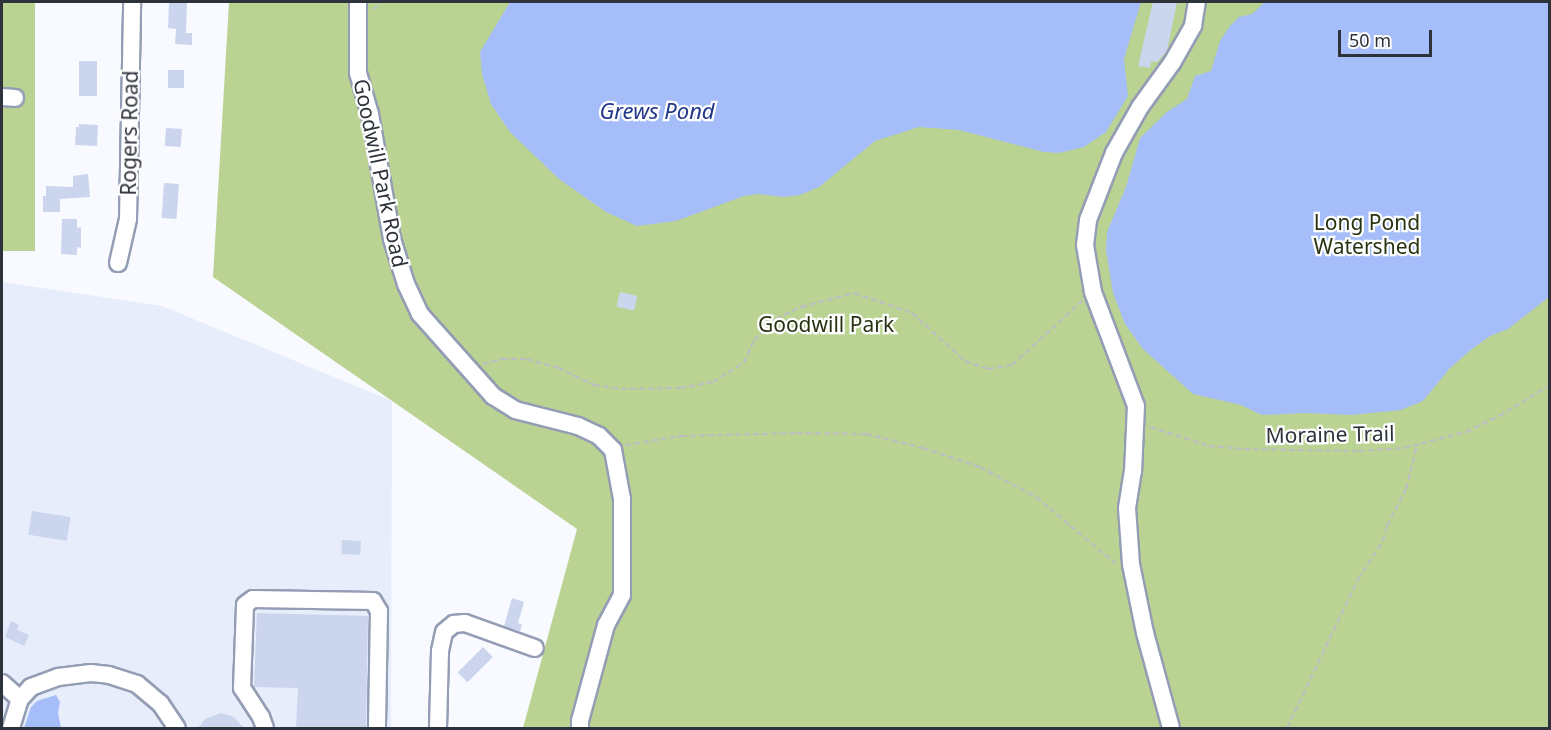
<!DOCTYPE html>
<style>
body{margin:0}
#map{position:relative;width:1551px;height:730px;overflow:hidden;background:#f8faff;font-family:"Noto Sans",sans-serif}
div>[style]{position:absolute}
.built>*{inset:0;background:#e7edfa}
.green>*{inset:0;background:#bad393;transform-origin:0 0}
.water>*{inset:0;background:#a5bdf8}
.building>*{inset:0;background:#cbd5ee;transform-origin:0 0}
.path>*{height:2px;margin-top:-1px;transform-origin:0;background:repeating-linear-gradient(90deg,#bbbdc3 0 6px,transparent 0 9px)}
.roads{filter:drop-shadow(2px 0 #939db4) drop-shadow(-2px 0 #939db4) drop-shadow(0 2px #939db4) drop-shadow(0 -2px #939db4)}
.minor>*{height:16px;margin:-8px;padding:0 8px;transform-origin:8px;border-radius:8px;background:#fff}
span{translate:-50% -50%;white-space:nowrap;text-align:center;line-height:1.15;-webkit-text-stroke:4.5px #fff;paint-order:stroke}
.street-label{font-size:21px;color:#2e323b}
.park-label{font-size:21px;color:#273311}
.water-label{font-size:22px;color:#22378a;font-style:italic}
.frame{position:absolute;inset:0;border:3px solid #2e323b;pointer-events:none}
.scale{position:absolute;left:1338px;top:30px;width:94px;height:27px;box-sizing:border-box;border:3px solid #2e323b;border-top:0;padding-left:8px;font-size:18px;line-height:21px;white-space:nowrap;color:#2e323b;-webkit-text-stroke:4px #fff;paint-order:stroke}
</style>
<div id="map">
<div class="built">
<div style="clip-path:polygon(2px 282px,162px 306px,392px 401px,391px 728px,2px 728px)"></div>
</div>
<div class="green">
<div style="left:2px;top:2px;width:33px;height:249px"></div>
<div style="clip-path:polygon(229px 2px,1549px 2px,1549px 728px,523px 728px,577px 529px,213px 277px)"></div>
</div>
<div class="water">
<div style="clip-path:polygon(510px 2px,1141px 2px,1124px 59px,1128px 96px,1106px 132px,1084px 147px,1059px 153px,1044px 152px,959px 130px,919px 127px,875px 141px,819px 187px,800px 195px,784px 197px,758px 194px,744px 196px,676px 221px,637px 226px,606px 212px,559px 179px,510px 132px,491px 104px,482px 74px,480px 52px)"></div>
<div style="clip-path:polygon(1265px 2px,1549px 2px,1549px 297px,1508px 329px,1490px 336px,1472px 349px,1450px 368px,1423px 401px,1401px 410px,1351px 415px,1305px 413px,1262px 415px,1241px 405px,1193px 394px,1143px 349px,1125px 324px,1113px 293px,1106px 250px,1107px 232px,1126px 187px,1140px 138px,1167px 112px,1187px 99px,1195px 76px,1211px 71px,1220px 41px,1230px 26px,1239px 17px,1252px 14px)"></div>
<div style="clip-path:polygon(56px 695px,60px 702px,58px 713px,61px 728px,24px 728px,31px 707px,37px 701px)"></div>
</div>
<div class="building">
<div style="clip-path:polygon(169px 2px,187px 2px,186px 33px,192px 33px,192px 45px,175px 44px,176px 29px,168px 28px)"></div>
<div style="clip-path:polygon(1153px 2px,1177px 2px,1167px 51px,1157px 62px,1151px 61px,1150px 68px,1138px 66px)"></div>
<div style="left:79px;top:61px;width:18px;height:35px"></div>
<div style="left:168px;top:70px;width:16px;height:18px"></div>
<div style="clip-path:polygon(79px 124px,98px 125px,97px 146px,75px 145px,76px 127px,79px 127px)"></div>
<div style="left:166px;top:128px;width:16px;height:18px;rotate:4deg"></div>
<div style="clip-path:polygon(88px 174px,90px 197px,60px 199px,60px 212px,43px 212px,43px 196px,46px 196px,46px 186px,73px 187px,73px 176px)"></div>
<div style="left:164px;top:183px;width:15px;height:35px;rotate:4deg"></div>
<div style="clip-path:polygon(62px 219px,77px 219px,77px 228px,81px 227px,81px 248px,77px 247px,77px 255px,61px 254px)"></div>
<div style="left:620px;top:292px;width:18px;height:15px;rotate:13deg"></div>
<div style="left:32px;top:511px;width:39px;height:24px;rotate:9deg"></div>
<div style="left:342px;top:540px;width:19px;height:14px;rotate:3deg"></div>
<div style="clip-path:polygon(512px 598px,524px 602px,518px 623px,522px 624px,520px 631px,504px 626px)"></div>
<div style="clip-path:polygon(257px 613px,368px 616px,366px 729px,296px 729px,298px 688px,254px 687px)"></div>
<div style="clip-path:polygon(11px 621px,19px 625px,17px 630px,29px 635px,24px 646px,5px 637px)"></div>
<div style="left:483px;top:647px;width:14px;height:36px;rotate:45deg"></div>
<div style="clip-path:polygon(221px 713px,234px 717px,245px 729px,197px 729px,205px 719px)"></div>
</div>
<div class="path">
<div style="left:373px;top:10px;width:11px;rotate:-45deg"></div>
<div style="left:483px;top:364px;width:20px;rotate:-15deg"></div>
<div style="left:502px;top:359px;width:25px"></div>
<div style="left:527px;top:359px;width:32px;rotate:16deg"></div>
<div style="left:558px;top:368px;width:40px;rotate:25deg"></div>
<div style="left:594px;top:385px;width:27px;rotate:8deg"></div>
<div style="left:621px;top:389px;width:59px;rotate:-1deg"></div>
<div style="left:680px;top:388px;width:34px;rotate:-10deg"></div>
<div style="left:713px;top:382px;width:36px;rotate:-32deg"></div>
<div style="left:744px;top:363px;width:25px;rotate:-67deg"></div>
<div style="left:754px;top:340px;width:30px;rotate:-44deg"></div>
<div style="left:776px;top:319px;width:28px;rotate:-26deg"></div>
<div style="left:801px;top:307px;width:55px;rotate:-14.8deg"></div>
<div style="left:854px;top:293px;width:61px;rotate:19deg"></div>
<div style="left:912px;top:313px;width:72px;rotate:42.2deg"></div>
<div style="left:965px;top:361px;width:24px;rotate:19deg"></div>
<div style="left:988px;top:369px;width:24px;rotate:-9deg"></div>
<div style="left:1012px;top:365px;width:95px;rotate:-42.4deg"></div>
<div style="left:1150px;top:427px;width:62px;rotate:17.9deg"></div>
<div style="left:1209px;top:446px;width:35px;rotate:5deg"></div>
<div style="left:1244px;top:449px;width:115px;rotate:1deg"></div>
<div style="left:1359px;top:451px;width:45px;rotate:-3.8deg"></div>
<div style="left:1404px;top:448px;width:64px;rotate:-14.5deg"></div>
<div style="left:1466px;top:432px;width:37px;rotate:-26deg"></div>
<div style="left:1499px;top:416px;width:60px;rotate:-31.3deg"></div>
<div style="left:625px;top:445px;width:57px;rotate:-9.1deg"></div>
<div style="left:681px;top:436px;width:116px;rotate:-1.5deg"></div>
<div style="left:797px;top:433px;width:69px;rotate:0.8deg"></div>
<div style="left:866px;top:434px;width:59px;rotate:13.8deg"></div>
<div style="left:923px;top:448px;width:60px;rotate:18.4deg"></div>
<div style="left:980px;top:467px;width:64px;rotate:28.2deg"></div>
<div style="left:1036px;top:497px;width:104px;rotate:39.9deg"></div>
<div style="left:1287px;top:728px;width:165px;rotate:-64.5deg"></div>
<div style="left:1358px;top:579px;width:45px;rotate:-56.7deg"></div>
<div style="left:1383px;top:541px;width:16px;rotate:-75deg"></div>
<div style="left:1387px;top:526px;width:42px;rotate:-62.8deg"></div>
<div style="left:1406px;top:489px;width:45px;rotate:-76deg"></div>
</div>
<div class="roads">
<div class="minor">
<div style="left:358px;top:2px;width:71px;rotate:90deg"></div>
<div style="left:358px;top:73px;width:43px;rotate:73.7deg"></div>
<div style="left:370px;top:114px;width:127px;rotate:80deg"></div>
<div style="left:392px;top:239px;width:47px;rotate:72.7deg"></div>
<div style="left:406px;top:284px;width:33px;rotate:65deg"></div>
<div style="left:420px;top:314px;width:110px;rotate:48.3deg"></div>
<div style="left:493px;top:396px;width:26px;rotate:32deg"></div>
<div style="left:515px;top:410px;width:65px;rotate:14.3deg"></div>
<div style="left:578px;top:426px;width:23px;rotate:25deg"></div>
<div style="left:599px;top:436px;width:20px;rotate:45deg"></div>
<div style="left:613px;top:450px;width:50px;rotate:79.6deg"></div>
<div style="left:622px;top:499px;width:96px;rotate:90deg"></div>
<div style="left:622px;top:595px;width:34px;rotate:118deg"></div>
<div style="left:606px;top:625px;width:99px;rotate:105.2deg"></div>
<div style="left:580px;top:721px;width:7px;rotate:90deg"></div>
<div style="left:2px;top:97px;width:13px;rotate:4deg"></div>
<div style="left:118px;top:263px;width:45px;rotate:-77.2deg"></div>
<div style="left:128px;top:219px;width:217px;rotate:-88.9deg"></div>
<div style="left:2px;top:683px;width:24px;rotate:42deg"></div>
<div style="left:11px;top:728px;width:30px;rotate:-73deg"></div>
<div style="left:20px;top:699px;width:16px;rotate:-47deg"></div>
<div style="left:31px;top:687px;width:29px;rotate:-20deg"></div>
<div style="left:58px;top:677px;width:33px;rotate:-7deg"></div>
<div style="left:91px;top:673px;width:18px;rotate:6deg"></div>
<div style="left:109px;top:675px;width:29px;rotate:18deg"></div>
<div style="left:137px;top:684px;width:30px;rotate:40deg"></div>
<div style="left:160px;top:703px;width:30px;rotate:56deg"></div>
<div style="left:265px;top:728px;width:12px;rotate:-110deg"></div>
<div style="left:261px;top:717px;width:35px;rotate:-123deg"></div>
<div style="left:242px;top:688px;width:83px;rotate:-87.9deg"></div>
<div style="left:245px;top:605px;width:10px;rotate:-37deg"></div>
<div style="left:253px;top:599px;width:120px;rotate:1deg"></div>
<div style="left:373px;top:601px;width:12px;rotate:59deg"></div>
<div style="left:379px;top:611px;width:117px;rotate:91deg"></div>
<div style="left:438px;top:728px;width:77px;rotate:-88.5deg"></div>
<div style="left:440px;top:651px;width:19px;rotate:-78deg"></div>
<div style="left:444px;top:632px;width:13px;rotate:-39deg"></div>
<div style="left:454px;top:624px;width:11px;rotate:-5deg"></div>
<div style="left:465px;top:623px;width:74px;rotate:19.7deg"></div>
<div style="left:1171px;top:728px;width:98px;rotate:-105.3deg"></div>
<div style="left:1145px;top:633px;width:70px;rotate:-101.5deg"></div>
<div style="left:1131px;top:564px;width:56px;rotate:-94.1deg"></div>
<div style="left:1127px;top:508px;width:36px;rotate:-81deg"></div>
<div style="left:1133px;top:472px;width:66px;rotate:-87.4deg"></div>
<div style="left:1136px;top:406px;width:122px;rotate:-110.7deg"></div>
<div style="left:1093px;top:292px;width:48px;rotate:-99.7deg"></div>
<div style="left:1085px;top:245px;width:25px;rotate:-83deg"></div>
<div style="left:1088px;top:220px;width:72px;rotate:-68.8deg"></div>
<div style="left:1114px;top:153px;width:53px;rotate:-60.5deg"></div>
<div style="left:1140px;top:107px;width:54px;rotate:-54deg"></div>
<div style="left:1172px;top:63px;width:43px;rotate:-60.4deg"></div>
<div style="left:1193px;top:26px;width:24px;rotate:-81deg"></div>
</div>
</div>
<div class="street-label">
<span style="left:129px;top:133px;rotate:-89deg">Rogers Road</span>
<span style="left:381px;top:173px;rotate:78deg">Goodwill Park Road</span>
<span style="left:1330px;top:434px;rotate:-1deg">Moraine Trail</span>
</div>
<div class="park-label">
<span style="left:1367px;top:234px">Long Pond<br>Watershed</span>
<span style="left:826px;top:324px">Goodwill Park</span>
</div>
<div class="water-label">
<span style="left:657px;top:111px">Grews Pond</span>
</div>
<div class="frame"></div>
<div class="scale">50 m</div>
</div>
